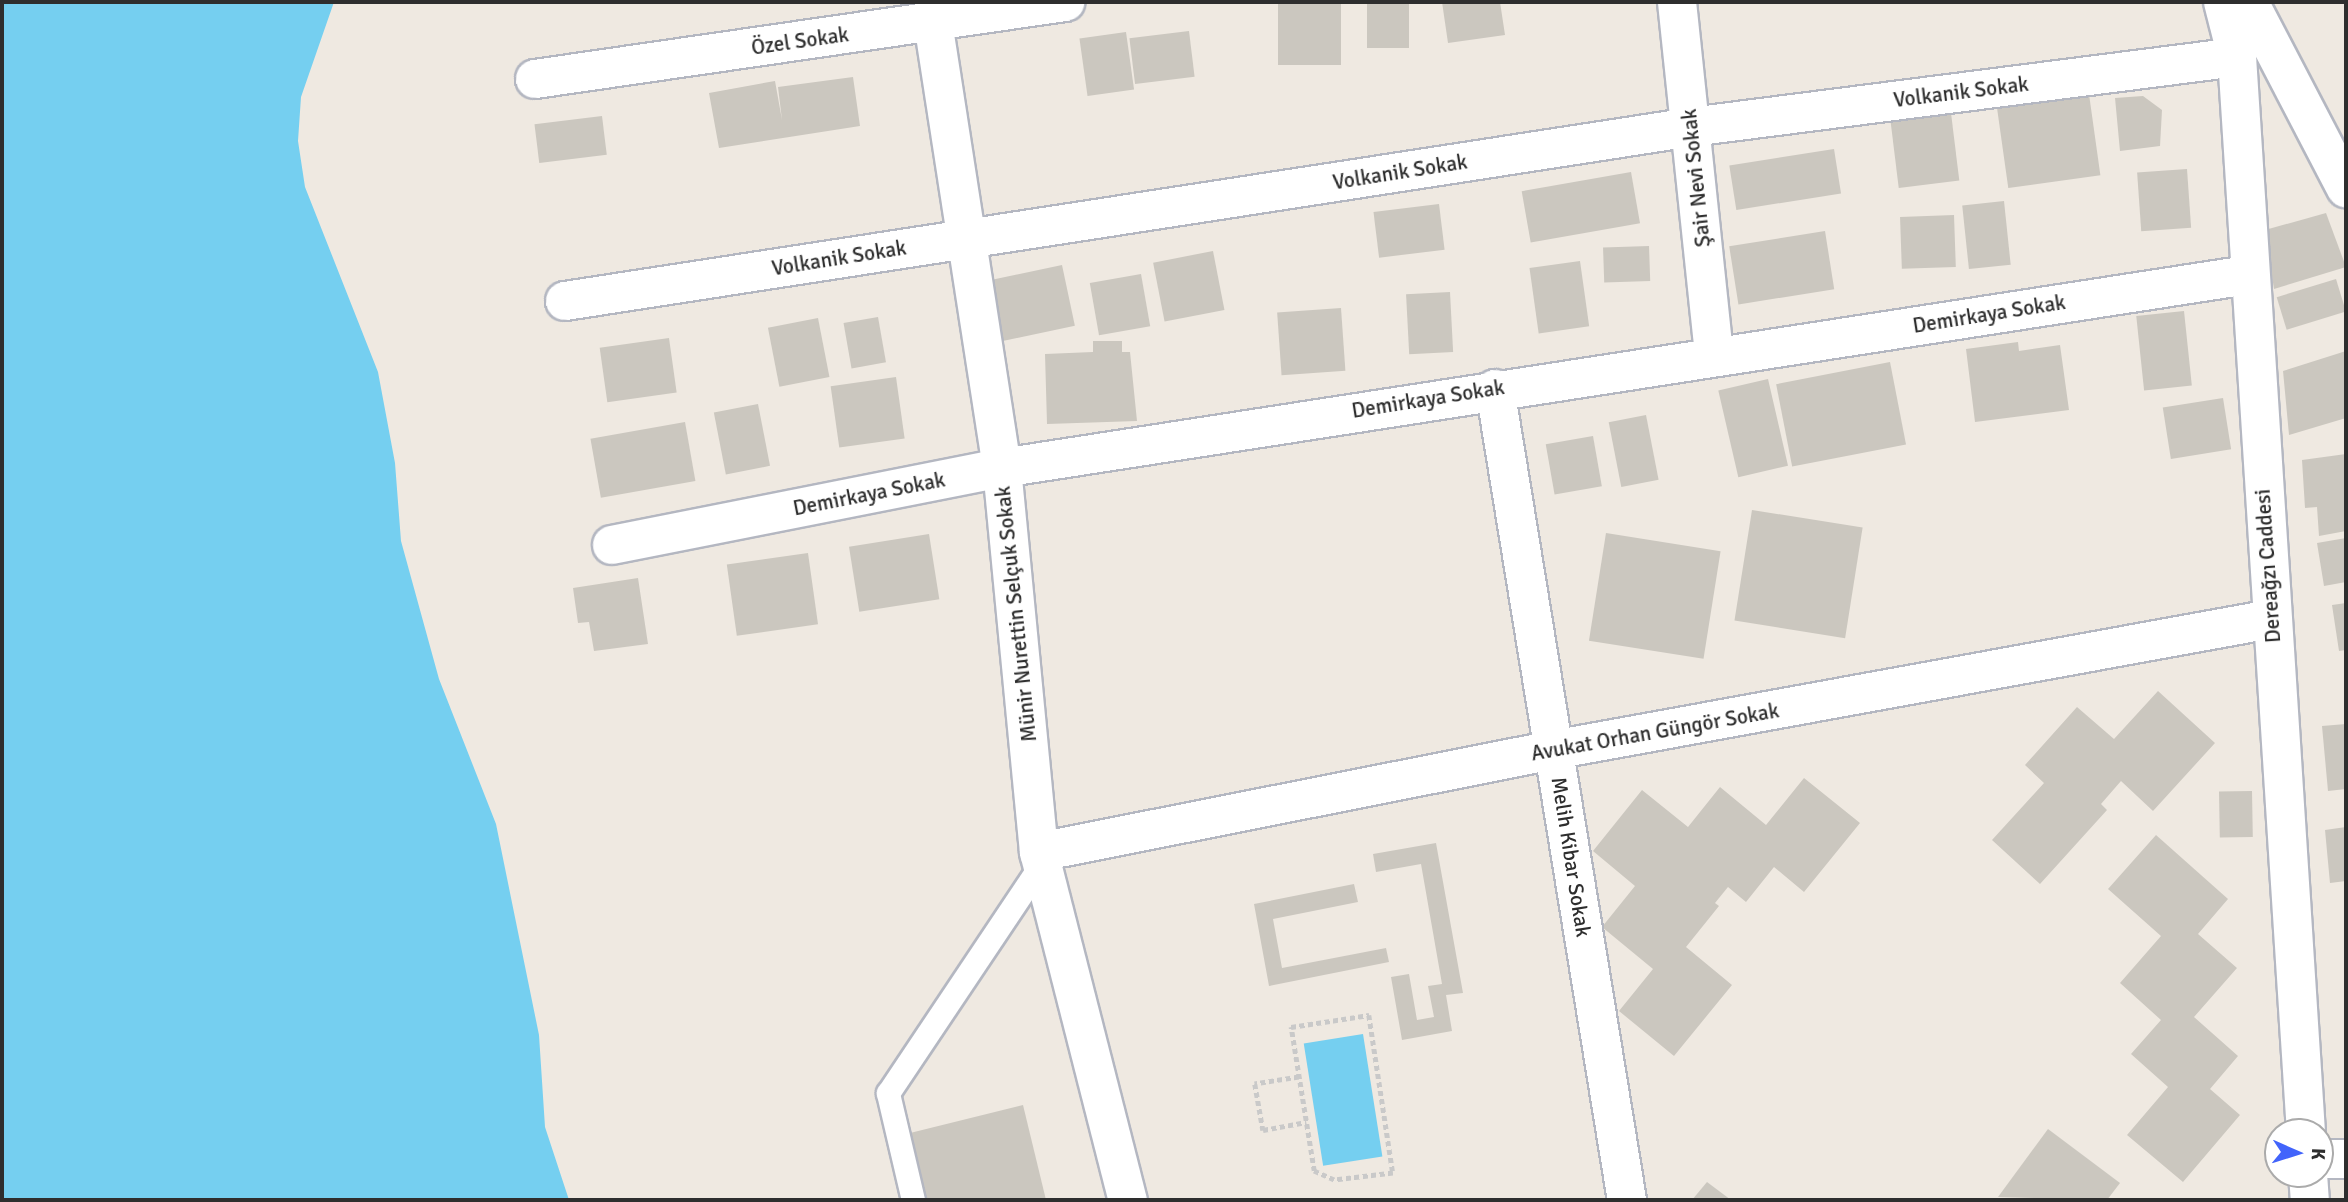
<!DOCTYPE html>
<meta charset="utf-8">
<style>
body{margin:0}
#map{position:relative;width:2348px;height:1202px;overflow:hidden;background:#efe9e1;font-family:Signika,sans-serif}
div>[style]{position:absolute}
.water>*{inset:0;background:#75cff0;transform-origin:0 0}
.building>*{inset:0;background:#cbc7bf;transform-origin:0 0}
.path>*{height:4.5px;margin-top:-2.25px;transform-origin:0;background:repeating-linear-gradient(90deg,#c9c9c9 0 5px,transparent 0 8.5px)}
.roads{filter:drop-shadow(2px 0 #b4b7c1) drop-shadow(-2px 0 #b4b7c1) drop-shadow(0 2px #b4b7c1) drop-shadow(0 -2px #b4b7c1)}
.lane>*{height:23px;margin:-11.5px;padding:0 11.5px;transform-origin:11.5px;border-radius:11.5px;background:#fff}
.street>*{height:38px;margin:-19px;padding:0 19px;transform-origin:19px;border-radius:19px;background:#fff}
.secondary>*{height:38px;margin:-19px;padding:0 19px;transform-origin:19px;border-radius:19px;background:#fff}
span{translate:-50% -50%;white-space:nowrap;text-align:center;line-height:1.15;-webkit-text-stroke:7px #fff;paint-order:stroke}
.street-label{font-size:21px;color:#2e2e2e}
.frame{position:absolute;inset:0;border:4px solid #2e2e2e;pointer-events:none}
.north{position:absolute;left:2264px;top:1118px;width:70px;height:70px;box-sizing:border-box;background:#fff;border:2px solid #ababab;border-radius:50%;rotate:93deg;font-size:19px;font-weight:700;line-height:28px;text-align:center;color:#2e2e2e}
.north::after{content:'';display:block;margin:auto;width:24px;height:32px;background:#4264fb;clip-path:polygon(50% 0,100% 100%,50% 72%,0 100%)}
</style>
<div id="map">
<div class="water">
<div style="clip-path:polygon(2px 2px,334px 2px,301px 97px,298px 141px,305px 187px,378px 372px,395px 463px,401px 541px,439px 679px,496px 824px,539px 1035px,545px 1127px,569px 1200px,2px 1200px)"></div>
<div style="left:1363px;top:1034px;width:124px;height:60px;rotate:81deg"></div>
</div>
<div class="building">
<div style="left:1278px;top:2px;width:63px;height:63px"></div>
<div style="left:1367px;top:2px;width:42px;height:46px"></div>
<div style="clip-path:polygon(1442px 2px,1500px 2px,1505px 35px,1448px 43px)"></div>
<div style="left:1189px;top:31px;width:46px;height:60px;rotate:83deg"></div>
<div style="left:1126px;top:32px;width:58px;height:47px;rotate:82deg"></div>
<div style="clip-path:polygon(853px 77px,860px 126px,719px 148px,709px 93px,775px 81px,782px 120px,778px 87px)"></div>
<div style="left:2088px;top:87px;width:89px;height:93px;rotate:82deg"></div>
<div style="clip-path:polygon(2143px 96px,2162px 110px,2160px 146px,2120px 151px,2115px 98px)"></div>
<div style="left:1951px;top:113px;width:68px;height:61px;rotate:83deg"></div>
<div style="left:602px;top:116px;width:39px;height:68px;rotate:83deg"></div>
<div style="left:1834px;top:149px;width:45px;height:106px;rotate:81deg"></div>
<div style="left:2187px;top:169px;width:59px;height:50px;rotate:86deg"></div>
<div style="left:1631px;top:172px;width:52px;height:111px;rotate:80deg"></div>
<div style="left:2004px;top:201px;width:64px;height:42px;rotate:84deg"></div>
<div style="left:1439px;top:204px;width:46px;height:66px;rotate:83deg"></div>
<div style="clip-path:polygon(2326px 213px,2346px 267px,2274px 289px,2265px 230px)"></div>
<div style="left:1954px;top:215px;width:52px;height:54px;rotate:88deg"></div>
<div style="left:1825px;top:231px;width:59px;height:97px;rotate:81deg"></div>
<div style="left:1649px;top:246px;width:35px;height:46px;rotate:88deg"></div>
<div style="left:1213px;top:251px;width:60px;height:61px;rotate:79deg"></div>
<div style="left:1580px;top:261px;width:66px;height:51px;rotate:82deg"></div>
<div style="left:1062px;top:265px;width:62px;height:81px;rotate:78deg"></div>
<div style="left:1141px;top:274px;width:53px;height:52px;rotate:80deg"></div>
<div style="left:2336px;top:279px;width:34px;height:62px;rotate:73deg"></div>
<div style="left:1450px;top:292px;width:60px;height:44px;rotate:87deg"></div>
<div style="left:1341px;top:308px;width:63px;height:64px;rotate:86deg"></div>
<div style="left:2184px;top:311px;width:75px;height:48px;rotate:84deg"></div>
<div style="left:878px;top:317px;width:46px;height:35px;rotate:80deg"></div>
<div style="left:818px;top:318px;width:60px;height:51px;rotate:79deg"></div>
<div style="left:669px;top:338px;width:55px;height:70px;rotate:82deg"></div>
<div style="clip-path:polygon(1093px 341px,1122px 341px,1122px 352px,1130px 352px,1137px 421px,1047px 424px,1045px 354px,1093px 352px)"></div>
<div style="clip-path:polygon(2018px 342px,2019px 351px,2060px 345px,2069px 410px,1975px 422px,1966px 349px)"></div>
<div style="clip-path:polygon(2346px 351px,2346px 418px,2289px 435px,2283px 371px)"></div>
<div style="left:1890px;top:362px;width:84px;height:116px;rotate:79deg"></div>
<div style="left:896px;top:377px;width:62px;height:66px;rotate:82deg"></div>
<div style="left:1768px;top:379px;width:89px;height:51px;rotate:77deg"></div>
<div style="left:2223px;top:398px;width:52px;height:61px;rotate:81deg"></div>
<div style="left:758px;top:404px;width:63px;height:45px;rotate:79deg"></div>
<div style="left:1646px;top:415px;width:66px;height:38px;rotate:79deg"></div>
<div style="left:685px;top:422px;width:60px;height:96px;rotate:80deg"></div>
<div style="left:1593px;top:436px;width:51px;height:48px;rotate:80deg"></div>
<div style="clip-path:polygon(2346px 454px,2346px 531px,2319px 536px,2317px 507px,2305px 508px,2302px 460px)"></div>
<div style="left:1752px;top:510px;width:112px;height:112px;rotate:9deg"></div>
<div style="left:1606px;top:533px;width:116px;height:109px;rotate:9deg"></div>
<div style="left:929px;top:534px;width:66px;height:81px;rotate:81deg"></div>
<div style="clip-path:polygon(2346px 538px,2346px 582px,2324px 586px,2317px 543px)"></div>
<div style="left:808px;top:553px;width:72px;height:82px;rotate:82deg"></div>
<div style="clip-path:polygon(638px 578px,648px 644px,594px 651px,589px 622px,578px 623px,573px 588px)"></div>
<div style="clip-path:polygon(2346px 603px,2346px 650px,2339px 651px,2332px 605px)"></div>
<div style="clip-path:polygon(2158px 691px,2215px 743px,2153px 811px,2121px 781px,2101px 804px,2107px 810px,2040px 884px,1992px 840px,2044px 783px,2025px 765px,2077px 707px,2114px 739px)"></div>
<div style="clip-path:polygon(2346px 724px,2346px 789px,2328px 791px,2322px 726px)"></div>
<div style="clip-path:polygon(1804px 778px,1860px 823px,1804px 892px,1774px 867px,1746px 902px,1728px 887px,1715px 903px,1719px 906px,1686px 947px,1732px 985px,1674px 1056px,1619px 1011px,1653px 969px,1602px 927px,1635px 886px,1593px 851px,1642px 790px,1688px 827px,1720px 787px,1766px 825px)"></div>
<div style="left:2252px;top:791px;width:46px;height:33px;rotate:89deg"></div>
<div style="clip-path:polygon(2346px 827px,2346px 881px,2330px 883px,2325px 830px)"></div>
<div style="clip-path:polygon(2156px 835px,2228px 899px,2198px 934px,2237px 968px,2194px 1017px,2238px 1056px,2210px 1089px,2240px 1115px,2183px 1182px,2127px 1135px,2168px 1087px,2131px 1054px,2161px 1020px,2120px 983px,2161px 936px,2108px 889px)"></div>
<div style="clip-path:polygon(1436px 843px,1463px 993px,1446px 995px,1452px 1031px,1402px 1040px,1391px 977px,1409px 974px,1417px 1020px,1434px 1017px,1428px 986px,1442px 984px,1421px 864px,1376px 872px,1373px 854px)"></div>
<div style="clip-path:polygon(1354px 884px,1358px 902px,1273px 919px,1282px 968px,1386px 948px,1389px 962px,1269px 986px,1254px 904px)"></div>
<div style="clip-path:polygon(1023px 1105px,1046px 1200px,918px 1200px,902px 1135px)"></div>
<div style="clip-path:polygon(2048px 1129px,2120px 1183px,2107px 1200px,1998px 1197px)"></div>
<div style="clip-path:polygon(1707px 1182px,1731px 1200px,1692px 1200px)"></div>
</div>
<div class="path">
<div style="left:1369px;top:1015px;width:160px;rotate:81.4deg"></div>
<div style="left:1393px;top:1173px;width:59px;rotate:173.2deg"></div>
<div style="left:1334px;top:1180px;width:22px;rotate:-156deg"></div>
<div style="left:1314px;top:1171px;width:146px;rotate:-99.1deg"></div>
<div style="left:1291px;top:1027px;width:79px;rotate:-8.7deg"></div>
<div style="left:1299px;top:1077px;width:45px;rotate:171deg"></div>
<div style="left:1255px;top:1084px;width:47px;rotate:80.1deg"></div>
<div style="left:1263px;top:1130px;width:44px;rotate:-10.5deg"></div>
</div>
<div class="roads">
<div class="lane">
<div style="left:913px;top:1200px;width:110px;rotate:-103.2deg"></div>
<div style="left:888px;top:1093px;width:277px;rotate:-56.2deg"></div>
</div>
<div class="street">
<div style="left:1677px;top:2px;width:355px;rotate:84deg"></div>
<div style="left:2249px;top:2px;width:210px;rotate:62.5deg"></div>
<div style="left:933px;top:22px;width:451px;rotate:81.2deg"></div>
<div style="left:1002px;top:468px;width:386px;rotate:84.5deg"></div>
<div style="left:1039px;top:852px;width:359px;rotate:75.7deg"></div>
<div style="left:535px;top:79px;width:536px;rotate:-8.27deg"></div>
<div style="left:565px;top:301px;width:1139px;rotate:-8.78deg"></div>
<div style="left:1691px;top:127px;width:550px;rotate:-7.31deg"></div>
<div style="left:1495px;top:389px;width:822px;rotate:80.76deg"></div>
<div style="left:612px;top:545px;width:398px;rotate:-11.2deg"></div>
<div style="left:1002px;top:468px;width:1260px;rotate:-8.81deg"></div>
<div style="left:1039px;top:852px;width:524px;rotate:-11.22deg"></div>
<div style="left:1553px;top:750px;width:730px;rotate:-10.34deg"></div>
<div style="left:2320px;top:1159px;width:26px"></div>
</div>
<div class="secondary">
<div style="left:2223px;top:2px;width:57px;rotate:75.7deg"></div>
<div style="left:2237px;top:57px;width:1077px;rotate:86.33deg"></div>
<div style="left:2308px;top:1174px;width:26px;rotate:86deg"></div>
</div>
</div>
<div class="street-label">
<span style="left:800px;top:41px;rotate:-8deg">Özel Sokak</span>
<span style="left:1961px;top:92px;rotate:-7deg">Volkanik Sokak</span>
<span style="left:1400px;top:172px;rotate:-9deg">Volkanik Sokak</span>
<span style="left:1696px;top:178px;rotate:-96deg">Şair Nevi Sokak</span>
<span style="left:839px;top:258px;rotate:-9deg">Volkanik Sokak</span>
<span style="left:1989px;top:314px;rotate:-9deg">Demirkaya Sokak</span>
<span style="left:1428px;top:399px;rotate:-9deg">Demirkaya Sokak</span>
<span style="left:869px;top:494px;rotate:-11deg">Demirkaya Sokak</span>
<span style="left:2268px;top:566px;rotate:-94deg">Dereağzı Caddesi</span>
<span style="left:1016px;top:614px;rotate:-96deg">Münir Nurettin Selçuk Sokak</span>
<span style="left:1655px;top:732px;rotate:-10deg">Avukat Orhan Güngör Sokak</span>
<span style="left:1571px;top:857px;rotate:81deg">Melih Kibar Sokak</span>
</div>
<div class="frame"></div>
<div class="north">K</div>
</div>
